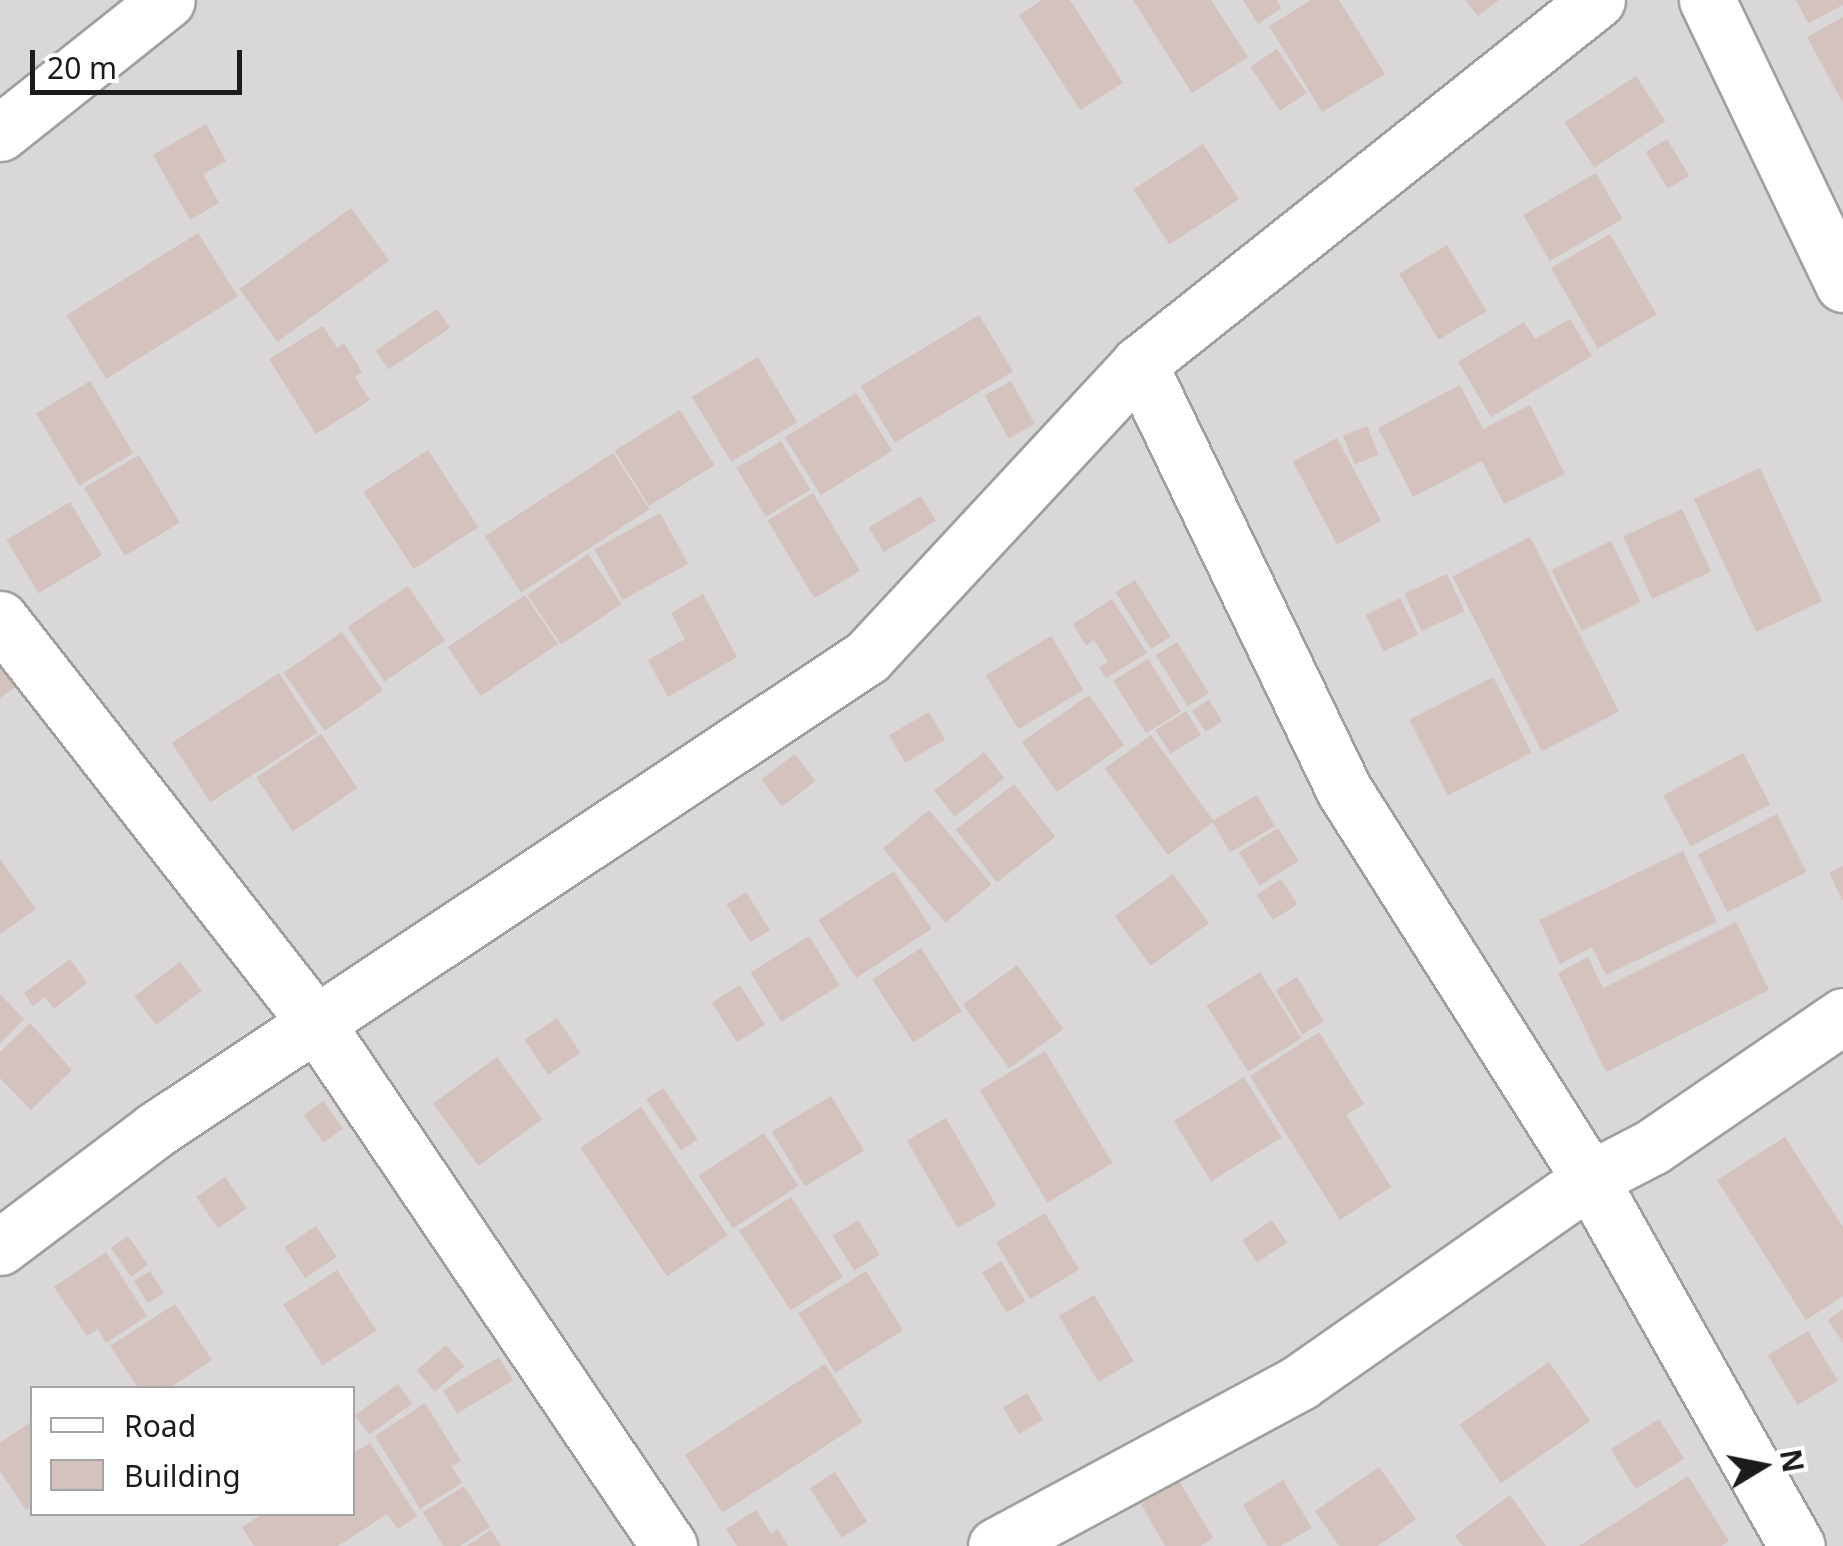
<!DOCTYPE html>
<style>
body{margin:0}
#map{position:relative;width:1843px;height:1546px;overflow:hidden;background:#eee4df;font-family:"Noto Sans",sans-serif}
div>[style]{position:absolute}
.residential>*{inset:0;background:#d9d7d8}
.building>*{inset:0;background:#d4c2bf;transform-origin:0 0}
.roads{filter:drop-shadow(2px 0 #9f9f9f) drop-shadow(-2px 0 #9f9f9f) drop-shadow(0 2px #9f9f9f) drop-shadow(0 -2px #9f9f9f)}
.minor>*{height:55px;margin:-27.5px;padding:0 27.5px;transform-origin:27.5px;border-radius:27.5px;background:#fff}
span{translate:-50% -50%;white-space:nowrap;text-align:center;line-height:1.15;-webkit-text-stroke:10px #fff;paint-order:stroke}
.legend{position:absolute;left:30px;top:1386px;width:325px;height:130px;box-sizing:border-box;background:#fff;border:2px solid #a4a4a4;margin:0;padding:12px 18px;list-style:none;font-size:30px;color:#1b1b1b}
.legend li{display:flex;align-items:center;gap:20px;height:50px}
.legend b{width:50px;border:2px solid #a4a4a4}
.north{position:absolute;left:1713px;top:1416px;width:100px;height:100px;-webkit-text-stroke:8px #fff;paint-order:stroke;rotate:80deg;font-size:28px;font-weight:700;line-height:40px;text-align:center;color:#1b1b1b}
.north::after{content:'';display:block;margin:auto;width:35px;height:45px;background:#1b1b1b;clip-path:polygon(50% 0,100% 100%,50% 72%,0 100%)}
.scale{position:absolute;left:30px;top:50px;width:212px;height:45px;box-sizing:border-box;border:5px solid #1b1b1b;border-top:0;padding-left:12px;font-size:30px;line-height:35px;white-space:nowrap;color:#1b1b1b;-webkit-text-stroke:8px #fff;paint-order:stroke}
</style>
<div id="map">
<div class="residential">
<div style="clip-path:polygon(evenodd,0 0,1843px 0,1843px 1546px,0 1546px,0 0,32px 1388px,352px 1388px,352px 1514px,32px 1514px,32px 1388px)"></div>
</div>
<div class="building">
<div style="clip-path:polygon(1042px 0,1070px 0,1123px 83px,1080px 110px,1019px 15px)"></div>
<div style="clip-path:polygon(1133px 0,1211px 0,1248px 57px,1192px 93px)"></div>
<div style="clip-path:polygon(1243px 0,1277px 0,1281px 8px,1258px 24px)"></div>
<div style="clip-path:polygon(1311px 0,1339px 0,1385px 74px,1322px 112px,1269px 26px)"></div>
<div style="clip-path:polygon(1465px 0,1499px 0,1478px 16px)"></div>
<div style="clip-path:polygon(1796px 0,1843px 0,1843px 5px,1808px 23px)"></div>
<div style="clip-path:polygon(1843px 17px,1843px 103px,1807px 37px)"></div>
<div style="left:1277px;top:49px;width:53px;height:32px;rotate:56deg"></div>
<div style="left:1636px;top:76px;width:54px;height:85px;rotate:57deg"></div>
<div style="clip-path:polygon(206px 124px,226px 161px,203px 174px,219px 203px,190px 220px,153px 155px)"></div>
<div style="left:1667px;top:139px;width:43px;height:25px;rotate:59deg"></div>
<div style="left:1203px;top:144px;width:66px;height:83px;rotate:57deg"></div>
<div style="left:1596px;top:173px;width:53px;height:84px;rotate:60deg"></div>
<div style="left:351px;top:208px;width:65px;height:138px;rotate:54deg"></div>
<div style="left:198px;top:233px;width:75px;height:155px;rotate:58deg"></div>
<div style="left:1610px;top:234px;width:93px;height:68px;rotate:60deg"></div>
<div style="left:1447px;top:245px;width:77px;height:56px;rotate:59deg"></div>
<div style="left:437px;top:309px;width:23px;height:74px;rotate:56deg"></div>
<div style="left:979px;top:315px;width:66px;height:138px;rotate:59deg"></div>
<div style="clip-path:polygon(1570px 319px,1592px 356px,1491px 417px,1458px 362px,1524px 322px,1535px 339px)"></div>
<div style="clip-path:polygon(323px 326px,337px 348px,344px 343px,362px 372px,355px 377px,370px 400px,316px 434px,269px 359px)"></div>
<div style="left:758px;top:357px;width:76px;height:77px;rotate:59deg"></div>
<div style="left:90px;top:381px;width:84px;height:63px;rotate:59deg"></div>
<div style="left:1011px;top:381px;width:49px;height:30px;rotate:61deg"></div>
<div style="clip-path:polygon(1460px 385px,1483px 429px,1530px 405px,1565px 474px,1504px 504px,1482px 461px,1413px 497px,1378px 428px)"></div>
<div style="left:856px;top:393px;width:68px;height:84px;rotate:58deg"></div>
<div style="left:680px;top:410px;width:65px;height:77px;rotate:58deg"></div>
<div style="left:1367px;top:426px;width:31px;height:26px;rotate:68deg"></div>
<div style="left:1337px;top:438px;width:94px;height:50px;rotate:62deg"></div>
<div style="left:781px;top:441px;width:57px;height:52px;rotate:59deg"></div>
<div style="left:428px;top:450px;width:92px;height:77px;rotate:57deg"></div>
<div style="left:613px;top:453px;width:67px;height:153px;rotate:57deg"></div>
<div style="left:139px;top:455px;width:79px;height:64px;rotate:59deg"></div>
<div style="left:1760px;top:468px;width:147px;height:73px;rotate:65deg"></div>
<div style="left:813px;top:493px;width:91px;height:53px;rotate:59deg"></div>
<div style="left:921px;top:496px;width:29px;height:61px;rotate:59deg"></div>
<div style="left:70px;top:502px;width:62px;height:74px;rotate:59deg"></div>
<div style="left:1682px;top:509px;width:69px;height:65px;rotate:65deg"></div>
<div style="left:660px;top:513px;width:58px;height:75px;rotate:61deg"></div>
<div style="left:1530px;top:537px;width:196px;height:87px;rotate:63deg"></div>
<div style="left:1611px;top:541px;width:68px;height:66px;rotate:64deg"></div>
<div style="left:588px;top:554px;width:60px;height:73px;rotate:56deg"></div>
<div style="left:1447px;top:574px;width:41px;height:47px;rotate:65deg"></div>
<div style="left:1135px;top:580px;width:67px;height:23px;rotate:58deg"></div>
<div style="left:408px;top:586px;width:66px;height:73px;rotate:56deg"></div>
<div style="clip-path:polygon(703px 594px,737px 657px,668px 697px,648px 660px,685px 639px,671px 613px)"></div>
<div style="left:525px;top:595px;width:59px;height:93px;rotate:56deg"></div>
<div style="left:1400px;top:598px;width:41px;height:38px;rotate:64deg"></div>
<div style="clip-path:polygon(1112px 599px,1147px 653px,1106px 678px,1099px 667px,1108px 662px,1094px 640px,1086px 646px,1073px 624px)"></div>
<div style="left:342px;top:632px;width:71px;height:71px;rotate:55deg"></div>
<div style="left:1051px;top:636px;width:63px;height:76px;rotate:59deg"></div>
<div style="left:1177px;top:642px;width:60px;height:25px;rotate:58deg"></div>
<div style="left:1148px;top:659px;width:62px;height:41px;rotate:58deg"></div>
<div style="clip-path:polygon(0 662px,17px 686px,0 698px)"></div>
<div style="left:279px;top:673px;width:71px;height:128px;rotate:57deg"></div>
<div style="left:1493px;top:677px;width:85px;height:94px;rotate:63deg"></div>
<div style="left:1089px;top:695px;width:61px;height:82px;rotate:55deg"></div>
<div style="left:1209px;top:700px;width:25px;height:20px;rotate:58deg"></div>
<div style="left:1186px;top:711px;width:28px;height:36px;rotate:58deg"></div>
<div style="left:929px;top:712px;width:32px;height:46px;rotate:60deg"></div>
<div style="left:321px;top:734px;width:65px;height:78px;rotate:56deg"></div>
<div style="left:1151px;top:735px;width:107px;height:57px;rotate:54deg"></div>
<div style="left:984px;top:752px;width:33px;height:63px;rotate:52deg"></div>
<div style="left:1743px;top:753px;width:58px;height:90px;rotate:62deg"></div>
<div style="left:795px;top:754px;width:34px;height:42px;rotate:53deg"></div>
<div style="left:1014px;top:784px;width:67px;height:74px;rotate:52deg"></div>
<div style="left:1257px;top:795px;width:36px;height:52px;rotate:60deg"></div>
<div style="left:929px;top:810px;width:97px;height:60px;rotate:50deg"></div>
<div style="left:1777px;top:814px;width:65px;height:89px;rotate:63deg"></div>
<div style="left:1278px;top:828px;width:39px;height:46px;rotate:58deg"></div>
<div style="clip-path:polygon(1683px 851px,1717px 922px,1606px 975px,1592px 947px,1560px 964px,1539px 920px)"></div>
<div style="clip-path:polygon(0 859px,36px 909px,0 934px)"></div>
<div style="clip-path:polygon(1843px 866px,1843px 901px,1829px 873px)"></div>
<div style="left:894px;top:871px;width:69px;height:90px;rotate:57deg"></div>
<div style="left:1173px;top:874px;width:61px;height:72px;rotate:54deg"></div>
<div style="left:1281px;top:879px;width:30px;height:29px;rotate:57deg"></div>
<div style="left:746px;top:892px;width:45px;height:23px;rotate:58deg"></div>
<div style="clip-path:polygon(1736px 922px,1769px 990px,1606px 1072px,1558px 973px,1588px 957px,1603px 988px)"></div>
<div style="left:809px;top:936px;width:58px;height:69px;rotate:58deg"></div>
<div style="left:921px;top:948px;width:75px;height:58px;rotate:57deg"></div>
<div style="clip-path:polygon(70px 959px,87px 983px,54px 1009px,45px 997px,33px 1006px,24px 993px)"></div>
<div style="left:180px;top:962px;width:36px;height:57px;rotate:53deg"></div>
<div style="left:1017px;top:965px;width:79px;height:67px;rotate:54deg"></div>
<div style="left:1260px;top:972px;width:78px;height:63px;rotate:58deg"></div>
<div style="left:1297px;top:977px;width:52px;height:25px;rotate:59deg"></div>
<div style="left:740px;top:985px;width:47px;height:33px;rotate:58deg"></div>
<div style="clip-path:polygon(0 994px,24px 1019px,0 1043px)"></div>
<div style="left:557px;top:1018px;width:42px;height:39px;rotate:56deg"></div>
<div style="clip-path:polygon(30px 1023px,72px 1070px,31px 1110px,0 1078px,0 1052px)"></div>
<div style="clip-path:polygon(1319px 1032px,1364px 1104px,1346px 1115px,1391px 1187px,1340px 1220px,1250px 1076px)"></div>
<div style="left:1045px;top:1051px;width:131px;height:76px;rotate:59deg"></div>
<div style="left:497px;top:1057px;width:77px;height:79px;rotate:54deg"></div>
<div style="left:1244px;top:1077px;width:71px;height:83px;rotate:58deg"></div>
<div style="left:663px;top:1088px;width:62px;height:20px;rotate:56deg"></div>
<div style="left:831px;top:1096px;width:64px;height:69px;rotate:59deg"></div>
<div style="left:323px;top:1101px;width:34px;height:24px;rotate:54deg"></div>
<div style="left:641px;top:1107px;width:155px;height:73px;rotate:56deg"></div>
<div style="left:946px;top:1118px;width:101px;height:45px;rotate:60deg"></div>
<div style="left:764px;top:1133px;width:63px;height:78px;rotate:57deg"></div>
<div style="clip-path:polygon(1785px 1137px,1843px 1227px,1843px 1296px,1806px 1320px,1717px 1180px)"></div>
<div style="left:225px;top:1177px;width:38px;height:35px;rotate:55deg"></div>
<div style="left:791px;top:1197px;width:95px;height:62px;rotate:57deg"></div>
<div style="left:1045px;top:1213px;width:66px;height:57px;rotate:59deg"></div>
<div style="left:858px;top:1220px;width:41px;height:30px;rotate:58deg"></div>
<div style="left:1272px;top:1220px;width:27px;height:36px;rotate:56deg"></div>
<div style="left:316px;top:1226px;width:37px;height:38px;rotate:56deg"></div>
<div style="left:128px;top:1236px;width:35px;height:21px;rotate:55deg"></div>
<div style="clip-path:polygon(106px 1252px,147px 1316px,106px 1343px,98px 1329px,87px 1336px,54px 1287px)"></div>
<div style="left:1001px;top:1261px;width:47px;height:22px;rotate:59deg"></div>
<div style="left:337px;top:1270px;width:72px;height:64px;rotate:57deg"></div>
<div style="left:150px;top:1271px;width:26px;height:19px;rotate:58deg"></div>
<div style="left:866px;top:1271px;width:70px;height:80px;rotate:58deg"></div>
<div style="left:1094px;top:1295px;width:77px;height:41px;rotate:59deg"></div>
<div style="clip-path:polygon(175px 1304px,212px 1360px,169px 1388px,138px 1388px,110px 1346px)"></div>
<div style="clip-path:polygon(1843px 1309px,1843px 1343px,1828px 1320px)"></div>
<div style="left:1808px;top:1331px;width:58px;height:47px;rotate:59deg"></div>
<div style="left:446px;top:1345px;width:28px;height:39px;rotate:49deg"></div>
<div style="left:499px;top:1357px;width:27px;height:65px;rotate:59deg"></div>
<div style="left:1549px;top:1362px;width:72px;height:109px;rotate:55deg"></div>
<div style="left:825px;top:1364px;width:69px;height:167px;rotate:57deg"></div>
<div style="left:398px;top:1384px;width:24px;height:53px;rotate:54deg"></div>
<div style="left:1027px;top:1393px;width:31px;height:28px;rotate:59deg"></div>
<div style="clip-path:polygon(425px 1403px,461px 1461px,451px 1466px,462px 1483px,420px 1509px,375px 1436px)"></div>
<div style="left:1659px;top:1419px;width:47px;height:57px;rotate:58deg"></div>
<div style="clip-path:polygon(32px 1421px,32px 1506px,26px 1510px,0 1471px,0 1443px)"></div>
<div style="clip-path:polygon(370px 1443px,417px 1516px,398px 1529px,387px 1514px,338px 1546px,254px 1546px,242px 1527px,263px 1514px,352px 1514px,352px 1454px)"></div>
<div style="clip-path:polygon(1379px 1467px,1416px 1519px,1378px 1546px,1339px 1546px,1315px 1511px)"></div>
<div style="left:835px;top:1472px;width:59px;height:30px;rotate:57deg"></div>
<div style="clip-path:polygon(1688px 1476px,1729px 1541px,1722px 1546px,1579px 1546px)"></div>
<div style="clip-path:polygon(1283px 1480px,1312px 1528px,1281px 1546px,1267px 1546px,1243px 1505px)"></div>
<div style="clip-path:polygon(1179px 1481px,1213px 1538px,1201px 1546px,1165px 1546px,1141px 1504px)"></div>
<div style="clip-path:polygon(464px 1486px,490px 1527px,460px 1546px,443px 1546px,423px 1512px)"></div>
<div style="clip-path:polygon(1510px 1495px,1546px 1546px,1463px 1546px,1455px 1536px)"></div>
<div style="clip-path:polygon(756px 1510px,771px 1534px,778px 1529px,788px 1546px,737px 1546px,726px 1529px)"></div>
<div style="clip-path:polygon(491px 1530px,501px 1546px,467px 1546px)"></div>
</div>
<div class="roads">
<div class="minor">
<div style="left:1707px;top:0;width:315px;rotate:64.4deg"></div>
<div style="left:0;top:133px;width:213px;rotate:-38.5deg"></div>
<div style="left:1139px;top:364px;width:473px;rotate:64.3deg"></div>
<div style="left:1344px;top:790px;width:460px;rotate:57.7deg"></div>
<div style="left:1590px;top:1179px;width:421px;rotate:60.6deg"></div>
<div style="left:0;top:619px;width:513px;rotate:51.97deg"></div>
<div style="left:316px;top:1023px;width:631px;rotate:55.98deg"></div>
<div style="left:0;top:1247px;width:194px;rotate:-37deg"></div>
<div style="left:155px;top:1130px;width:855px;rotate:-33.6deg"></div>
<div style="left:867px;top:657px;width:400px;rotate:-47.1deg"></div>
<div style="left:1139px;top:364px;width:585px;rotate:-38.48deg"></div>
<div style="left:996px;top:1546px;width:345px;rotate:-28.3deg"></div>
<div style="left:1300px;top:1382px;width:354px;rotate:-35deg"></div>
<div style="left:1590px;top:1179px;width:70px;rotate:-27.3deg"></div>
<div style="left:1652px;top:1147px;width:232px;rotate:-34.4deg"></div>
</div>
</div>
<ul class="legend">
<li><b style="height:12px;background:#fff"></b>Road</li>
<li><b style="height:28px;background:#d4c2bf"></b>Building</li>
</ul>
<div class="north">N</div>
<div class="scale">20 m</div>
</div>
